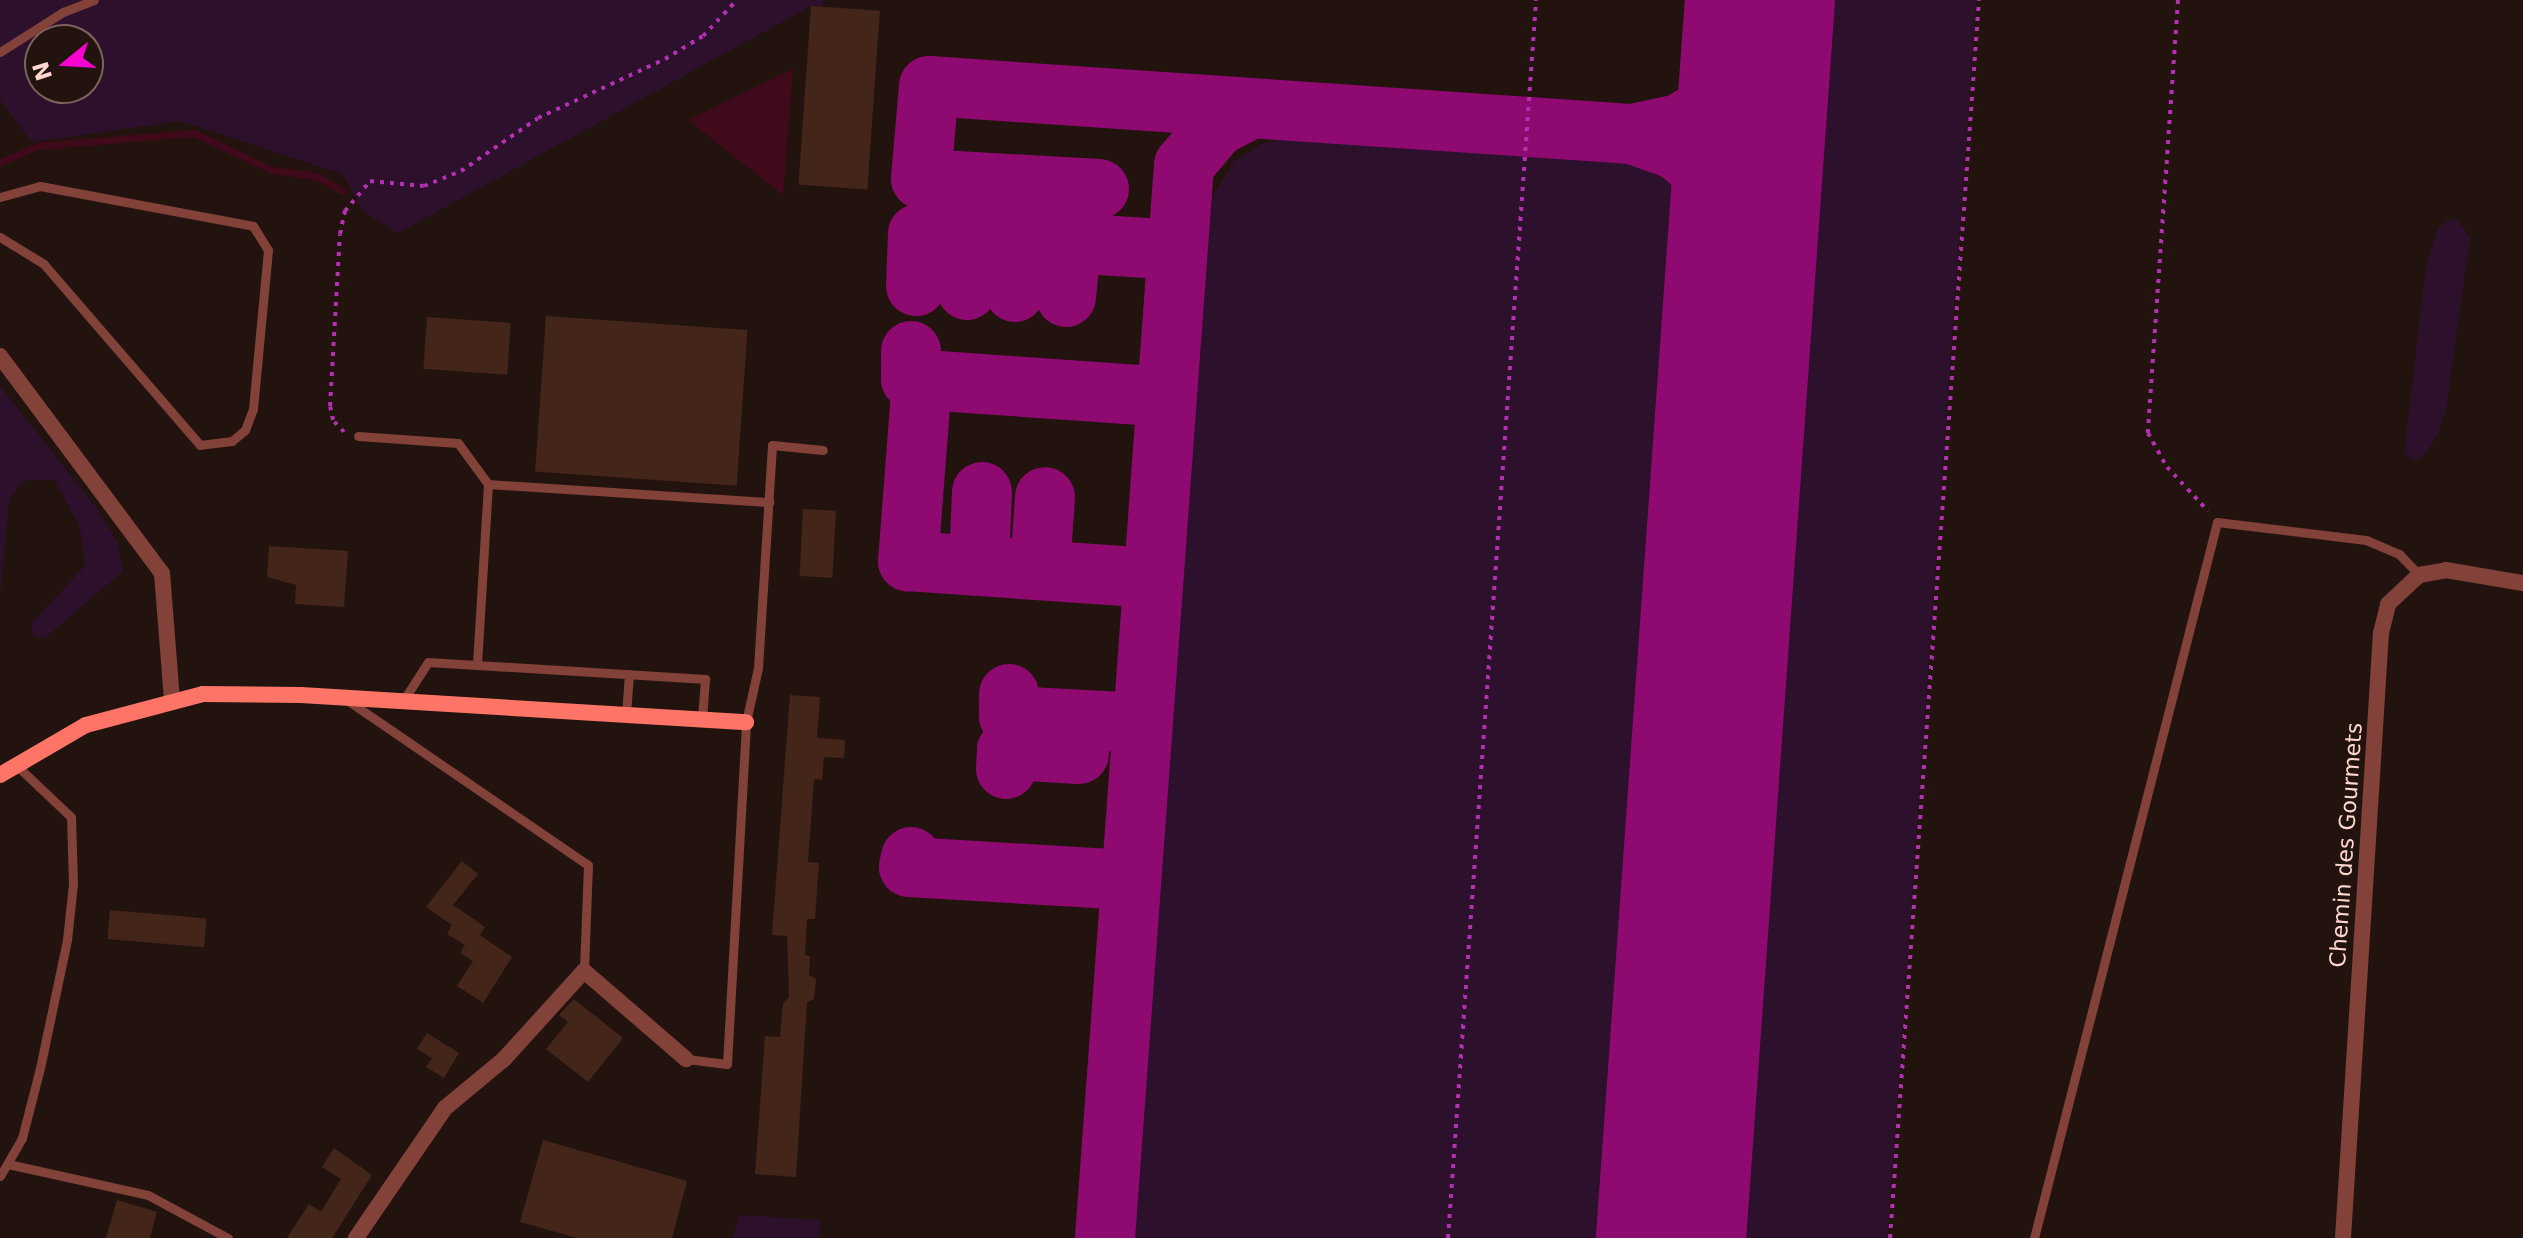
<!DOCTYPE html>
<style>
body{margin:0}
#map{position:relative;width:2523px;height:1238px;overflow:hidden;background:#23130e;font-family:"DejaVu Sans",sans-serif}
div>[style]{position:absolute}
.green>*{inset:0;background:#2d112c}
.water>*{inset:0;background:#400a1a}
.stream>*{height:7px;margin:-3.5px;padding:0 3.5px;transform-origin:3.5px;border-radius:3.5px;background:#400a1a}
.taxiway>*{height:60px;margin:-30px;padding:0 30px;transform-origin:30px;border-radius:30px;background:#8e0a70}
.runway>*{height:150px;margin:-75px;padding:0 75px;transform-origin:75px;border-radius:75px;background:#8e0a70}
.building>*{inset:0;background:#44251a;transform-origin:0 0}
.path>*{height:4px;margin-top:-2px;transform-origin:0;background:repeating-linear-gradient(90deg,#b42fb3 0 4px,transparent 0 10px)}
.lane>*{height:9px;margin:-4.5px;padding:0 4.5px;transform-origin:4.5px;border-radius:4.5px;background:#824139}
.street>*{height:16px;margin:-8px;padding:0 8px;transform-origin:8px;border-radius:8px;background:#824139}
.secondary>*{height:16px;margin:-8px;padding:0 8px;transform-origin:8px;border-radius:8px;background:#fe7568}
span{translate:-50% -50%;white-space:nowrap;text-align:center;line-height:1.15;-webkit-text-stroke:8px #23130e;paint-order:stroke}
.street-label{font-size:22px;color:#ffd8d0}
.north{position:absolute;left:24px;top:24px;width:80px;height:80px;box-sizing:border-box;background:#23130e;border:2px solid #7b625c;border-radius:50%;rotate:252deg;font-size:22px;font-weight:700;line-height:32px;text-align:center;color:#ffd8d0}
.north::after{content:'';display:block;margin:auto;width:28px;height:36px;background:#f902d1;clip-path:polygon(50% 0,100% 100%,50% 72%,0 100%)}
</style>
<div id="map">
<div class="green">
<div style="clip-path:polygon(evenodd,0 0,824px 0,821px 7px,811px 6px,398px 233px,364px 212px,342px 174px,180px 121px,32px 142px,0 100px,0 0,40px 40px,88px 40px,88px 88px,40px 88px,40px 40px)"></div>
<div style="clip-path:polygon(1810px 0,1976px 0,1891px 1186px,1887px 1238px,1719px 1238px)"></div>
<div style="clip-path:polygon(1301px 135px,1639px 162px,1670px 181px,1692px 219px,1620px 1238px,1130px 1238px,1203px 212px,1234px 161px,1262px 144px)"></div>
<div style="clip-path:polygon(2450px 219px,2457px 219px,2470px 238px,2446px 409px,2438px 434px,2424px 455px,2414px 460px,2404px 454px,2426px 266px,2438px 228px)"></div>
<div style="clip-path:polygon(0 386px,98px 510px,117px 542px,123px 571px,45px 638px,33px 636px,32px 623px,85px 566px,80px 528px,54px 479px,23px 481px,9px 500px,0 596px)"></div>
<div style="clip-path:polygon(739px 1215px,820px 1220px,819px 1238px,733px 1238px)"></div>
</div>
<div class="water">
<div style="clip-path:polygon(793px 69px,783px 195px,688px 120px)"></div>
</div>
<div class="stream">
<div style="left:0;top:162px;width:41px;rotate:-22.8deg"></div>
<div style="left:38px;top:146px;width:157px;rotate:-4.8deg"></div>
<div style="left:194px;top:133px;width:86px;rotate:25.4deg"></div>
<div style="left:272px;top:170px;width:45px;rotate:7.6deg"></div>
<div style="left:317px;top:176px;width:29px;rotate:31deg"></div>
</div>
<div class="taxiway">
<div style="left:1632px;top:134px;width:48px;rotate:-12deg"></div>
<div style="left:1679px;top:124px;width:43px;rotate:-30.7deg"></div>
<div style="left:1716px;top:102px;width:41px;rotate:-52deg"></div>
<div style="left:1741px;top:70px;width:55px;rotate:-70.9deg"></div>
<div style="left:1099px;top:189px;width:178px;rotate:-176.8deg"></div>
<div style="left:921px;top:179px;width:93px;rotate:-85.1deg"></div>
<div style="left:929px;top:86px;width:705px;rotate:3.91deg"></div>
<div style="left:1632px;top:134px;width:48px;rotate:19.6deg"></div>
<div style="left:1677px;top:150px;width:43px;rotate:40.3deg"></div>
<div style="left:1710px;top:178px;width:46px;rotate:61.2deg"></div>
<div style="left:1732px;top:218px;width:39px;rotate:75deg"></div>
<div style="left:916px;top:286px;width:52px;rotate:-87.8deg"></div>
<div style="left:918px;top:234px;width:259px;rotate:3.5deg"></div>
<div style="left:967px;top:290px;width:53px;rotate:-85.7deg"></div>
<div style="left:1015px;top:292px;width:52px;rotate:-83.4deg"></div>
<div style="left:1066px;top:297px;width:54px;rotate:-84.7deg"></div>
<div style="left:911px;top:351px;width:28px;rotate:90deg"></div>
<div style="left:911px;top:379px;width:256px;rotate:4deg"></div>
<div style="left:922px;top:380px;width:182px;rotate:94.4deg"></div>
<div style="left:908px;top:561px;width:246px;rotate:4deg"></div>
<div style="left:979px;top:566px;width:74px;rotate:-87.7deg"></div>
<div style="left:1040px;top:570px;width:73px;rotate:-86.1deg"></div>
<div style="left:1009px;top:694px;width:22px;rotate:90deg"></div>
<div style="left:1009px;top:716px;width:133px;rotate:3deg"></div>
<div style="left:1006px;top:769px;width:19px;rotate:-87deg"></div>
<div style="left:1007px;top:750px;width:72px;rotate:3.2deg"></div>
<div style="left:911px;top:857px;width:10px;rotate:101deg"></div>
<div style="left:909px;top:867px;width:222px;rotate:3.4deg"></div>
<div style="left:1105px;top:1238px;width:1076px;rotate:-85.79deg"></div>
<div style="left:1184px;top:165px;width:51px;rotate:-49.8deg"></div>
<div style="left:1217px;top:126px;width:33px;rotate:-27deg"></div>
</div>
<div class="runway">
<div style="left:1671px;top:1238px;width:1241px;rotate:-85.89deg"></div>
</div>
<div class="building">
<div style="left:811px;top:6px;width:69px;height:179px;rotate:4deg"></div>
<div style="left:546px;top:316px;width:202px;height:156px;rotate:4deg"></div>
<div style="left:427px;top:317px;width:84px;height:52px;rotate:4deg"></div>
<div style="left:803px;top:509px;width:33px;height:67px;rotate:3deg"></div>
<div style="clip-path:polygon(269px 546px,348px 551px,344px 607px,295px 604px,296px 585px,267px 577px)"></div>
<div style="clip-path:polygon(790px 695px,820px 697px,817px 738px,845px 740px,844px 758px,824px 757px,822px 780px,814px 779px,808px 862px,819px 863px,815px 919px,807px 919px,805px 955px,810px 956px,809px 975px,816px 979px,814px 999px,807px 1002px,796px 1177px,755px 1174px,765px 1036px,780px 1037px,783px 1003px,789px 997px,787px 936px,772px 935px)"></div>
<div style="clip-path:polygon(462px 861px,478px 874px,453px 905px,485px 927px,480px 935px,512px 957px,483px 1003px,457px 986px,473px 961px,460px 953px,465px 945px,447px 934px,452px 925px,426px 907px)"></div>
<div style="left:110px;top:910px;width:97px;height:29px;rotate:5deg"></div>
<div style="clip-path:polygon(574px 999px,623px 1038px,588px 1082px,546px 1049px,568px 1022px,559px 1015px)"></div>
<div style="clip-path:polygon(427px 1033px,459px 1053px,444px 1078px,426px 1067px,432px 1058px,417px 1049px)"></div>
<div style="clip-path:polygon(543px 1140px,687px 1181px,672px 1238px,577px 1238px,520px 1222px)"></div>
<div style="clip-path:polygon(334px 1148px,372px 1175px,332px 1238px,287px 1238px,309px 1204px,321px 1212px,341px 1179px,322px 1167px)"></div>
<div style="clip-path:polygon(117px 1200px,157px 1212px,150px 1238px,106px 1238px)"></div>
</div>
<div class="path">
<div style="left:2178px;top:0;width:434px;rotate:94deg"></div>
<div style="left:2148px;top:433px;width:39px;rotate:61deg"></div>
<div style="left:2167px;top:467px;width:60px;rotate:47deg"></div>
<div style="left:344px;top:432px;width:16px;rotate:-133deg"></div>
<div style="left:333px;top:420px;width:14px;rotate:-102deg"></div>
<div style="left:330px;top:406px;width:172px;rotate:-86.7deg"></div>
<div style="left:340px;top:234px;width:24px;rotate:-78deg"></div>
<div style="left:345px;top:211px;width:39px;rotate:-50deg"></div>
<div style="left:370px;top:181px;width:54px;rotate:5.3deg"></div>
<div style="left:424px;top:186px;width:40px;rotate:-22deg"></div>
<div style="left:461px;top:171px;width:93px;rotate:-34.5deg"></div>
<div style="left:538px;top:118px;width:140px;rotate:-24.9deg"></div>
<div style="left:665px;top:59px;width:44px;rotate:-31.2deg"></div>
<div style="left:703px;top:36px;width:50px;rotate:-46.6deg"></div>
<div style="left:1448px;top:1238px;width:1241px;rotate:-85.93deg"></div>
<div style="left:1890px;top:1238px;width:1241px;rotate:-85.89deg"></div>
</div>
<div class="lane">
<div style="left:0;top:52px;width:75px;rotate:-32.4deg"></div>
<div style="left:63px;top:12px;width:33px;rotate:-21deg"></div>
<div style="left:0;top:197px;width:41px;rotate:-15.4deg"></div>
<div style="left:40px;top:186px;width:217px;rotate:10.6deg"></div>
<div style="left:253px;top:226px;width:28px;rotate:58deg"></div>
<div style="left:268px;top:250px;width:160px;rotate:95.4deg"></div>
<div style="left:253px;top:409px;width:22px;rotate:111deg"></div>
<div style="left:245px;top:430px;width:17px;rotate:140deg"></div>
<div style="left:232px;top:441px;width:32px;rotate:173deg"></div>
<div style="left:200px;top:445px;width:239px;rotate:-130.8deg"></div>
<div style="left:44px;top:264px;width:52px;rotate:-148.5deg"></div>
<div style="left:358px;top:436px;width:100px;rotate:4deg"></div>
<div style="left:458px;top:443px;width:51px;rotate:53.8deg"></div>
<div style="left:488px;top:484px;width:181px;rotate:93.5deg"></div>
<div style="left:488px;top:484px;width:282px;rotate:3.7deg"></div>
<div style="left:347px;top:700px;width:292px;rotate:34.4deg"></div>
<div style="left:588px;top:865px;width:106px;rotate:92.2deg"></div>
<div style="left:403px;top:701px;width:46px;rotate:-57.3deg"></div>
<div style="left:428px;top:662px;width:278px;rotate:3.5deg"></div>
<div style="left:705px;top:679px;width:40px;rotate:94.3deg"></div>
<div style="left:626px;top:714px;width:40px;rotate:-85.7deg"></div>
<div style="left:686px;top:1059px;width:41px;rotate:7deg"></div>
<div style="left:727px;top:1064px;width:343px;rotate:-86.8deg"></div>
<div style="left:746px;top:722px;width:55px;rotate:-77.5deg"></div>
<div style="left:758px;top:668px;width:223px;rotate:-86.4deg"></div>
<div style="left:772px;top:445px;width:51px;rotate:5.6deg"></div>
<div style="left:8px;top:1164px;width:143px;rotate:12.5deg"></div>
<div style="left:148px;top:1195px;width:91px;rotate:28.3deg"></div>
<div style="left:0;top:1176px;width:44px;rotate:-59.9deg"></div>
<div style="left:22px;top:1138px;width:72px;rotate:-75.6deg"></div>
<div style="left:40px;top:1068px;width:131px;rotate:-78.1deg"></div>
<div style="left:67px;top:940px;width:56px;rotate:-83.9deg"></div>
<div style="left:73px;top:884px;width:67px;rotate:-91.7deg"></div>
<div style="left:71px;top:817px;width:77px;rotate:-136.6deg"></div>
<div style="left:2034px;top:1238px;width:739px;rotate:-75.66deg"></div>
<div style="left:2217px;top:522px;width:150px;rotate:6.9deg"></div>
<div style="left:2366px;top:540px;width:36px;rotate:23deg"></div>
<div style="left:2399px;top:554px;width:29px;rotate:46deg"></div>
</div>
<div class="street">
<div style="left:0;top:356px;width:271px;rotate:53.3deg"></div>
<div style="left:162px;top:573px;width:126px;rotate:85.5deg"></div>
<div style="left:356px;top:1238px;width:158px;rotate:-55.6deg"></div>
<div style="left:445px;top:1108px;width:77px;rotate:-39.7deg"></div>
<div style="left:504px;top:1059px;width:119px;rotate:-47.7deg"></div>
<div style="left:584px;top:971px;width:135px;rotate:40.8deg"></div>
<div style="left:2343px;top:1238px;width:606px;rotate:-86.41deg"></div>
<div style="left:2381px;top:633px;width:30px;rotate:-76deg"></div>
<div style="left:2388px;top:604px;width:42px;rotate:-43.1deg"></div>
<div style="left:2419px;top:575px;width:27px;rotate:-10deg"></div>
<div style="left:2446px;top:570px;width:78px;rotate:9.6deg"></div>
</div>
<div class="secondary">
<div style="left:0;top:775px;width:99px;rotate:-30.2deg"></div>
<div style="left:86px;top:725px;width:121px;rotate:-14.8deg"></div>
<div style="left:203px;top:694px;width:98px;rotate:0.6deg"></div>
<div style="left:301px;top:695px;width:446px;rotate:3.5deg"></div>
</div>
<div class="street-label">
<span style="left:2346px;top:845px;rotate:-86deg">Chemin des Gourmets</span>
</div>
<div class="north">N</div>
</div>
